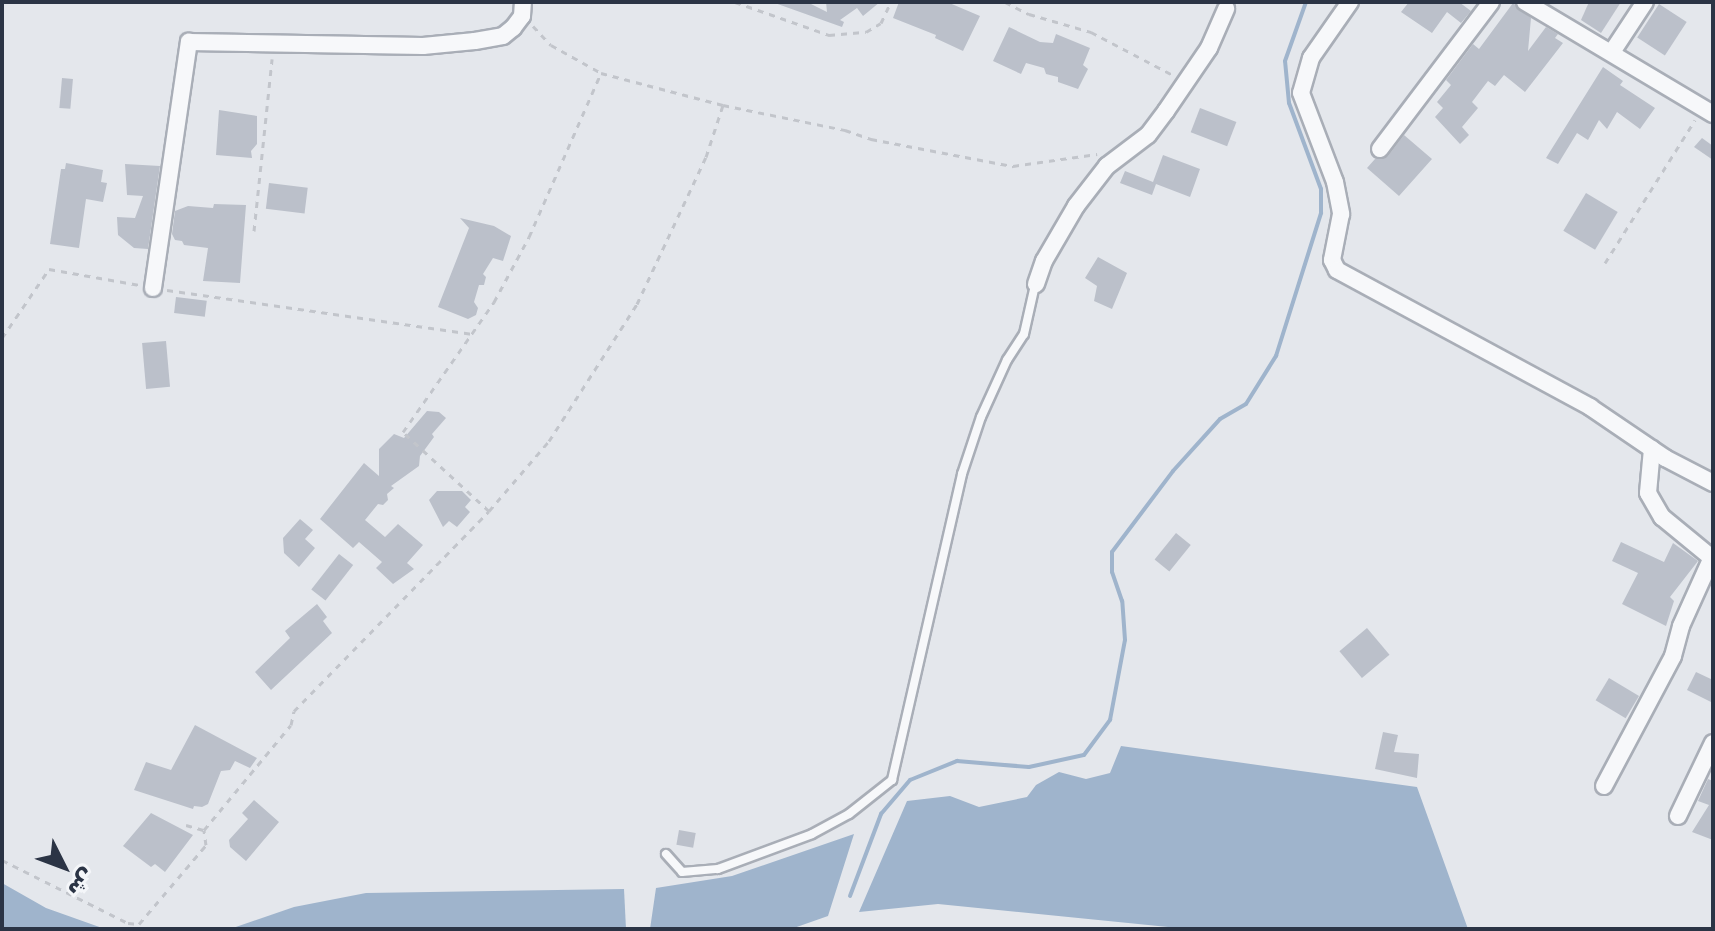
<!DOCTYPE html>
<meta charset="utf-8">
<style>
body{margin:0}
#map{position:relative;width:1715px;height:931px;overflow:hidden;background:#e4e7ec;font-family:"DejaVu Sans",Cairo,sans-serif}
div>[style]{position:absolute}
.water>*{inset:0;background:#9fb4cc}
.stream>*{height:4px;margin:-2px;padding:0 2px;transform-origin:2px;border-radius:2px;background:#9fb4cc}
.building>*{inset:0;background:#bbc0ca;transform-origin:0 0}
.path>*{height:3px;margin-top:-1.5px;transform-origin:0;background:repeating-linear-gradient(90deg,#c2c5cb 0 6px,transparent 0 12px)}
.roads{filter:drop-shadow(2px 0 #a9aeb7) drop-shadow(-2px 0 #a9aeb7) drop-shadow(0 2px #a9aeb7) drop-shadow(0 -2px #a9aeb7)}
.service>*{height:8px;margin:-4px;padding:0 4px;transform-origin:4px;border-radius:4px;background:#f7f8fa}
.minor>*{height:16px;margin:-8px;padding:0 8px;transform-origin:8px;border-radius:8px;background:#f7f8fa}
span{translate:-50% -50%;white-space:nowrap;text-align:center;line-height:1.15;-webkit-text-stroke:6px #f4f6f9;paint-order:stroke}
.frame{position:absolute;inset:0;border:4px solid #2b3445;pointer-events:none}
.north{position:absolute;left:24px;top:827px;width:80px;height:80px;-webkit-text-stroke:6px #f4f6f9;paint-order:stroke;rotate:132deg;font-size:22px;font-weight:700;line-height:32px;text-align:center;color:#2b3445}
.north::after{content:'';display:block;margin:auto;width:28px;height:36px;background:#2b3445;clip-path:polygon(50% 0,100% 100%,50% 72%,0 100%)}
</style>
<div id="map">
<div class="water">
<div style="clip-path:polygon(1121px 746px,1417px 787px,1468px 929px,1188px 929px,938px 904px,859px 912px,907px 801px,950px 796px,979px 807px,1027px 797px,1036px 785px,1059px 772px,1086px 779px,1110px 773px)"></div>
<div style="clip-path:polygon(854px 834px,828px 916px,791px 929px,650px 929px,656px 888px,732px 876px)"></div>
<div style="clip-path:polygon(2px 883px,46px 908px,105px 929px,2px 929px)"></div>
<div style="clip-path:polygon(624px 889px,626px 929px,230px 929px,294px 907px,366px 893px)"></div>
</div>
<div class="stream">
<div style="left:850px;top:896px;width:88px;rotate:-69.3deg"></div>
<div style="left:881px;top:814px;width:45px;rotate:-49.5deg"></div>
<div style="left:910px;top:780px;width:51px;rotate:-22deg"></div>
<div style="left:957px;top:761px;width:72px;rotate:4.8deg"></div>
<div style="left:1029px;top:767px;width:56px;rotate:-12.3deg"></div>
<div style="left:1084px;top:755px;width:44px;rotate:-53.4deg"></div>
<div style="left:1110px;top:720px;width:81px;rotate:-79.4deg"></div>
<div style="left:1125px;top:640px;width:39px;rotate:-94deg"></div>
<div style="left:1122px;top:601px;width:31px;rotate:-109deg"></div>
<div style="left:1112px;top:572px;width:20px;rotate:-90deg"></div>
<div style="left:1112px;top:552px;width:101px;rotate:-53deg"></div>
<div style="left:1173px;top:471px;width:70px;rotate:-47.9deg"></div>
<div style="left:1220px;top:419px;width:30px;rotate:-30deg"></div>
<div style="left:1246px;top:404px;width:57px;rotate:-58deg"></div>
<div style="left:1276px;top:356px;width:150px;rotate:-72.5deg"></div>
<div style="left:1321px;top:213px;width:24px;rotate:-90deg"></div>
<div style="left:1321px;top:189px;width:92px;rotate:-110.4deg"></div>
<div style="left:1289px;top:103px;width:42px;rotate:-95.4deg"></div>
<div style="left:1285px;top:61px;width:63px;rotate:-70.4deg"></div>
</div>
<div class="building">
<div style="clip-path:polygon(772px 2px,807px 2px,827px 12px,826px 2px,880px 2px,863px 16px,857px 8px,840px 20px,844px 22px,842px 27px)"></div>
<div style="clip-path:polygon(899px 2px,947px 2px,980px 16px,963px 51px,935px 38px,936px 35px,893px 18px)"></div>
<div style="clip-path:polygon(1409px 2px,1459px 2px,1471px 11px,1461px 23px,1447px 12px,1432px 33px,1401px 12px)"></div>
<div style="clip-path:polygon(1589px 2px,1621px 2px,1601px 33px,1581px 20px)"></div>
<div style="clip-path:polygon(1513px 3px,1531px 18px,1528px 51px,1546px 27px,1558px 34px,1555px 38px,1563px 43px,1525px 92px,1504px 75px,1495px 86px,1488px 81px,1472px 102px,1478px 108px,1462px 127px,1469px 135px,1460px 144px,1435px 117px,1443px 108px,1437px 102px,1451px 85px,1446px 80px,1473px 44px,1479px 49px)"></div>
<div style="left:1659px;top:4px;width:33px;height:40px;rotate:33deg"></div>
<div style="clip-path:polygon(1009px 27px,1040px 42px,1053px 43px,1056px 34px,1090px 48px,1083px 65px,1088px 69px,1078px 89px,1058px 82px,1058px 77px,1046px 74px,1044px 68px,1026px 63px,1021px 74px,993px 61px)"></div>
<div style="clip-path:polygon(1603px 67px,1623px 81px,1620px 85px,1655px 108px,1640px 129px,1617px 112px,1607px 129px,1599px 120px,1588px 140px,1577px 133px,1558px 164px,1546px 158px)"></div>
<div style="left:62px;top:78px;width:11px;height:30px;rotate:5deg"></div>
<div style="left:1200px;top:108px;width:39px;height:26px;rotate:21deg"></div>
<div style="clip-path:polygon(219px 110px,257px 116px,257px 144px,251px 151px,252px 158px,216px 155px)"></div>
<div style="clip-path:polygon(1404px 135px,1432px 159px,1399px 196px,1367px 168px,1375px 159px,1388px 156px)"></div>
<div style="clip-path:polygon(1702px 138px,1713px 146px,1713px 160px,1694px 147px)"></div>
<div style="clip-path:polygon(1163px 155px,1200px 169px,1190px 197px,1156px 184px,1152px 195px,1120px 183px,1125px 171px,1153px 182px)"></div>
<div style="clip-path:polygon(66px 163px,103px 170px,101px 182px,107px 183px,103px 202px,86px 199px,79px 248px,50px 244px,61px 169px,65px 169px)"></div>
<div style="clip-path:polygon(125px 164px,160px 166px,148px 249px,134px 248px,118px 235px,117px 217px,135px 218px,143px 196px,127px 195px)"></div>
<div style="left:269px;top:183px;width:39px;height:26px;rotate:7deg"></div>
<div style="left:1586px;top:193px;width:37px;height:44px;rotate:31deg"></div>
<div style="clip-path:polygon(214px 204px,246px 205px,240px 283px,203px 281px,208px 248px,184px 245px,182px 241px,175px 240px,172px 234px,175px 211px,188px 206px,213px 208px)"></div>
<div style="clip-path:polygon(460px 218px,494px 226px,511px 236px,503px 261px,493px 258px,483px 274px,486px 277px,484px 285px,479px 285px,474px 302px,478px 308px,476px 315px,468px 319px,438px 307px,469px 228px)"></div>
<div style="clip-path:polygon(1098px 257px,1127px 273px,1112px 309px,1094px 301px,1097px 286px,1085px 278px)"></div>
<div style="left:176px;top:297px;width:31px;height:16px;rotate:7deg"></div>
<div style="left:166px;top:341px;width:46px;height:24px;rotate:85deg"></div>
<div style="clip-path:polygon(427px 411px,439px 412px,446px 418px,432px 434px,434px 437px,420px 456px,419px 466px,391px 486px,394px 488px,387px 494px,388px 500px,383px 505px,378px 504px,365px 520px,385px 537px,398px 524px,423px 545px,407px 563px,414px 569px,393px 584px,376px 568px,382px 562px,359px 542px,353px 548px,320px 519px,364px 463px,379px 476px,379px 449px,394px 434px,404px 438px)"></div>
<div style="clip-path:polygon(437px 491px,462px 491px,471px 500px,465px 507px,470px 512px,457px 527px,449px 521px,443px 527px,429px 500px)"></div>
<div style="clip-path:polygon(300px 519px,313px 530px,305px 539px,315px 548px,299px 567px,284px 553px,283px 538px)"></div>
<div style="left:1176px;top:533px;width:19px;height:34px;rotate:39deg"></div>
<div style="clip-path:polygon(1621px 542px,1664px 562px,1673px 543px,1698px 561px,1670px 597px,1674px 601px,1666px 626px,1622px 604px,1638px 573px,1612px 561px)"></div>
<div style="left:339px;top:554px;width:18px;height:45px;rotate:38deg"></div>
<div style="clip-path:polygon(317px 604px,327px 617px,323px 621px,332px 633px,271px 690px,255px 672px,290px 638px,285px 631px)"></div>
<div style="left:1367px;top:628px;width:35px;height:36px;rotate:50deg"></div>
<div style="clip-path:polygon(1696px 672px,1713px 680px,1713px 703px,1687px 690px)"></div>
<div style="left:1609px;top:678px;width:35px;height:26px;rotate:31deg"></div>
<div style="clip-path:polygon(195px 725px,257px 758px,250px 768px,235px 761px,230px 770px,221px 771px,208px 804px,202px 807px,194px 806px,193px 809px,134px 790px,146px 762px,171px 770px)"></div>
<div style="clip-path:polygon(1383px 732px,1398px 735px,1394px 752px,1419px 754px,1417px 778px,1375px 769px)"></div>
<div style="clip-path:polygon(1708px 779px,1713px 781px,1713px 840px,1692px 832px,1709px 805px,1698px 801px)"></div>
<div style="clip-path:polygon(254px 800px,279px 822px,246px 861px,230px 847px,229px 840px,248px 819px,242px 813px)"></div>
<div style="clip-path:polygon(151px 813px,193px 835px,165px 872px,155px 864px,151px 867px,123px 846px)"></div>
<div style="left:679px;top:830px;width:17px;height:15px;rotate:10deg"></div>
</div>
<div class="path">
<div style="left:735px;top:2px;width:100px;rotate:19.3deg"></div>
<div style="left:829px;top:35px;width:37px;rotate:-5deg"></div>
<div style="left:866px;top:32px;width:17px;rotate:-31deg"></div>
<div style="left:881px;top:23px;width:23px;rotate:-65deg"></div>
<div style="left:1005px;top:2px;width:27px;rotate:27deg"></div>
<div style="left:1029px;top:14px;width:65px;rotate:16.2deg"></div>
<div style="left:1091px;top:32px;width:93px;rotate:27.7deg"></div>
<div style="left:533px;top:26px;width:26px;rotate:47deg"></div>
<div style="left:551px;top:45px;width:57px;rotate:29.2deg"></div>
<div style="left:601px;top:73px;width:126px;rotate:14.7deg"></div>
<div style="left:723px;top:105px;width:125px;rotate:11.6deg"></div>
<div style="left:845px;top:130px;width:28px;rotate:19deg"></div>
<div style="left:871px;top:139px;width:145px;rotate:10.8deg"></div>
<div style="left:1013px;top:166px;width:85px;rotate:-8.1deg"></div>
<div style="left:254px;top:231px;width:173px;rotate:-84deg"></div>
<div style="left:1605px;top:263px;width:169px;rotate:-57.8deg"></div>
<div style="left:167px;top:290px;width:309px;rotate:8.2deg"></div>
<div style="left:2px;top:338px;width:83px;rotate:-55.7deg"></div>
<div style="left:49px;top:269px;width:92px;rotate:10deg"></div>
<div style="left:489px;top:511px;width:92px;rotate:-49.4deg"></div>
<div style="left:549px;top:441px;width:163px;rotate:-57.3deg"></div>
<div style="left:637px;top:304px;width:162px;rotate:-64.9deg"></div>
<div style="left:706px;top:157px;width:55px;rotate:-71.9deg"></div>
<div style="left:186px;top:825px;width:19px;rotate:16deg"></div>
<div style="left:2px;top:860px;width:141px;rotate:26.6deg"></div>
<div style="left:128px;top:923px;width:11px;rotate:5deg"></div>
<div style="left:139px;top:924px;width:104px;rotate:-49.7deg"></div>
<div style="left:206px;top:845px;width:15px;rotate:-98deg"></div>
<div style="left:204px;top:830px;width:136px;rotate:-50.4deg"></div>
<div style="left:291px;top:725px;width:14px;rotate:-78deg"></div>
<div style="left:294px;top:711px;width:279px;rotate:-45.7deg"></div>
<div style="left:489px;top:511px;width:117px;rotate:-137.4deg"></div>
<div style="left:403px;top:432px;width:159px;rotate:-55deg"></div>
<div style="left:494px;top:302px;width:74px;rotate:-61.7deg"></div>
<div style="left:529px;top:237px;width:179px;rotate:-66.3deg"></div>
</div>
<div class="roads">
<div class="service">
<div style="left:666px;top:854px;width:24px;rotate:48deg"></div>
<div style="left:682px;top:872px;width:36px;rotate:-5deg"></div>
<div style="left:718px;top:869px;width:100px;rotate:-20.4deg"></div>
<div style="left:812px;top:834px;width:42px;rotate:-28.4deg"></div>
<div style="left:849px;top:814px;width:55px;rotate:-38.3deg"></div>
<div style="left:892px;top:780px;width:314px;rotate:-77.1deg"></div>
<div style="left:962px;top:474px;width:60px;rotate:-71.6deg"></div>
<div style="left:981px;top:417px;width:63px;rotate:-65.5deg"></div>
<div style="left:1007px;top:360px;width:31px;rotate:-57deg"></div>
<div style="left:1024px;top:334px;width:50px;rotate:-77.3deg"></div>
</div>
<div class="minor">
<div style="left:1350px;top:2px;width:68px;rotate:124.9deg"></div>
<div style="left:1311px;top:58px;width:36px;rotate:106deg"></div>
<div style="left:1301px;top:93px;width:95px;rotate:69.1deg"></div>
<div style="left:1335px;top:182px;width:33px;rotate:79deg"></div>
<div style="left:1341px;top:214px;width:47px;rotate:101.1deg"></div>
<div style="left:1332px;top:260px;width:11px;rotate:63deg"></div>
<div style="left:1337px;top:270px;width:288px;rotate:28.4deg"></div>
<div style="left:1590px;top:407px;width:91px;rotate:34.2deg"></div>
<div style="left:1665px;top:458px;width:54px;rotate:27.5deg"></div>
<div style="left:1525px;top:2px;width:219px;rotate:30.8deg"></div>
<div style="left:1612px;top:52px;width:60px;rotate:-56.6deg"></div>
<div style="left:1380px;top:149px;width:184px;rotate:-52.9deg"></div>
<div style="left:1036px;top:284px;width:24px;rotate:-71deg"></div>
<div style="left:1044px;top:261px;width:64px;rotate:-59.8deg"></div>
<div style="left:1076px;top:206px;width:51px;rotate:-52.2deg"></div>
<div style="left:1107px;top:166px;width:51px;rotate:-37.1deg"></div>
<div style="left:1148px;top:135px;width:30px;rotate:-53deg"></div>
<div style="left:1166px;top:111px;width:76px;rotate:-55.7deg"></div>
<div style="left:1209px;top:48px;width:43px;rotate:-66.4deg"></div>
<div style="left:153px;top:288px;width:249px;rotate:-81.7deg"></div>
<div style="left:189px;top:42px;width:234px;rotate:1deg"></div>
<div style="left:423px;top:46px;width:52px;rotate:-5.5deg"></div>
<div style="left:475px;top:41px;width:28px;rotate:-10deg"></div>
<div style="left:503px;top:36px;width:13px;rotate:-39deg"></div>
<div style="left:513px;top:28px;width:15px;rotate:-53deg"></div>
<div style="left:522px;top:16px;width:14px;rotate:-86deg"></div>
<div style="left:1652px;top:449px;width:44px;rotate:95.2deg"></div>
<div style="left:1648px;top:493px;width:28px;rotate:60deg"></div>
<div style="left:1662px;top:517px;width:65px;rotate:39.4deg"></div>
<div style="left:1604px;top:786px;width:147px;rotate:-62deg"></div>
<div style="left:1673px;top:656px;width:31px;rotate:-75deg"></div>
<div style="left:1681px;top:626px;width:78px;rotate:-65.7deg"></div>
<div style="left:1678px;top:816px;width:81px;rotate:-64.4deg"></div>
</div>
</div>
<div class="frame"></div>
<div class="north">ش</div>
</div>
